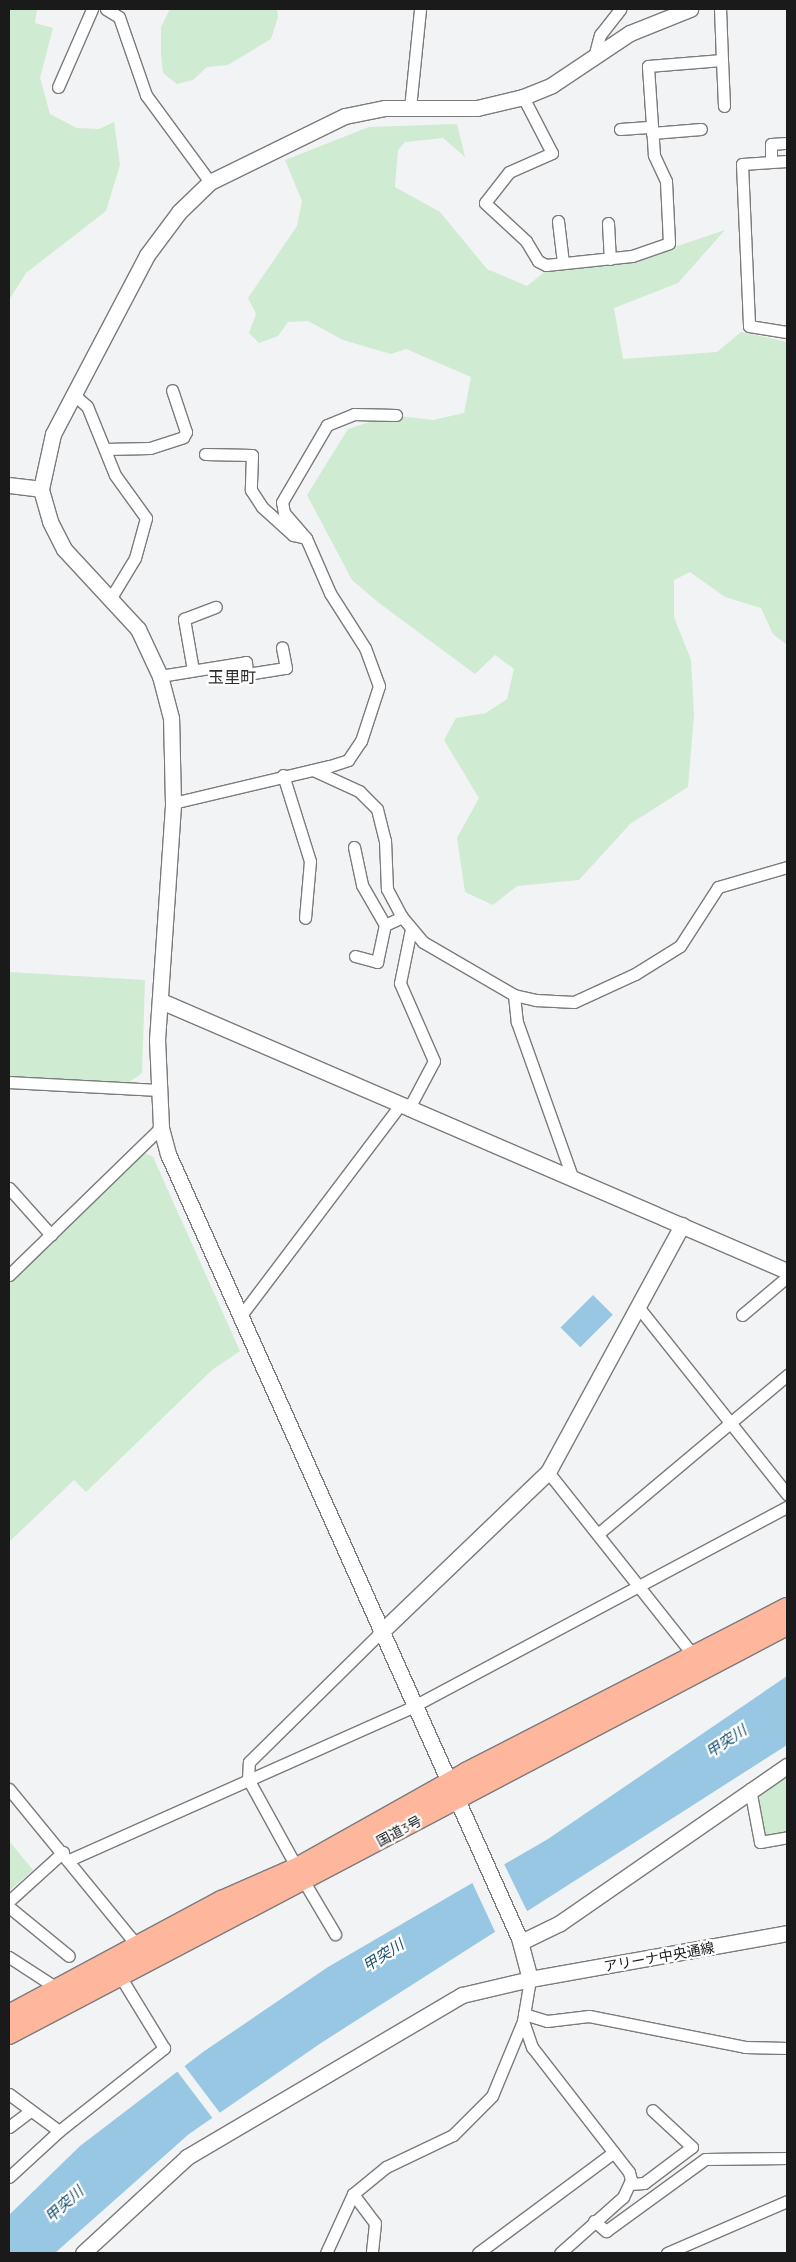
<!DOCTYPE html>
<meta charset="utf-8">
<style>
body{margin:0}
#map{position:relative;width:796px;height:2262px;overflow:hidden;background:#f2f3f4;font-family:Quicksand,"Noto Sans JP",sans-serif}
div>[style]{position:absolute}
.green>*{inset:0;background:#cfebd2}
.water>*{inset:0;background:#98c7e3;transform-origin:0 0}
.pier>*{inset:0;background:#f2f3f4;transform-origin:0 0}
.roads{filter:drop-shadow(1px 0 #7b7b7d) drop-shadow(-1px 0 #7b7b7d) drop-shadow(0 1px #7b7b7d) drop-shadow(0 -1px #7b7b7d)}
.minor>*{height:11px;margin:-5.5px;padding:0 5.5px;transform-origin:5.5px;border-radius:5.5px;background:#fff}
.tertiary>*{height:15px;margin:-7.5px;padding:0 7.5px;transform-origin:7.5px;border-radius:7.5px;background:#fff}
.trunk>*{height:20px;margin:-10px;padding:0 10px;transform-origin:10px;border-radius:10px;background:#feb79c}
span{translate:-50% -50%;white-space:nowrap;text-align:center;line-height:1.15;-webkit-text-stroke:4.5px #fff;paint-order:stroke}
.street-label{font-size:14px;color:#1a1a1a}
.water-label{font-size:15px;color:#17516d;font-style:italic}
.quarter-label{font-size:16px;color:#2f2f30}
.frame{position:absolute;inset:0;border:10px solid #1a1a1a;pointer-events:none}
</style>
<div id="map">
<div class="green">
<div style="clip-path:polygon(9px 9px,37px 9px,35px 23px,53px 28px,40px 78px,50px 114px,77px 128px,99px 129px,114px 122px,120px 165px,106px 211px,26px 273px,9px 300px)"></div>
<div style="clip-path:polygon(170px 9px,277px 9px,278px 17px,271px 39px,228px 65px,207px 67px,193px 80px,177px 84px,163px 73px,161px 54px,161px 27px)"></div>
<div style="clip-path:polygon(457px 124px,465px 157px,443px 138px,405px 142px,398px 150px,395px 187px,440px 212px,487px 269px,527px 286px,547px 270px,633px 261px,725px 230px,678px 283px,614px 308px,623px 359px,717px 352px,741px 332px,787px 342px,787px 645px,773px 634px,761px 608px,725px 597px,690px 572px,674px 580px,674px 617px,691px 660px,694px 714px,688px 787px,630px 824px,579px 880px,517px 886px,493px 905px,465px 892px,457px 838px,479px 798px,444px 740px,456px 718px,486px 713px,507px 699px,514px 669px,495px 655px,475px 674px,379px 603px,352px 580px,307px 495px,348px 429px,391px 415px,433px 420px,464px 413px,471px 377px,406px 349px,391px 354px,343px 340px,308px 321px,288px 322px,278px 336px,259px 343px,249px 333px,256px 314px,248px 298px,297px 226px,302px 201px,285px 160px,369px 127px)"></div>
<div style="clip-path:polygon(9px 972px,145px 980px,142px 1073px,128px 1083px,9px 1076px)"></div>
<div style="clip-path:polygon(141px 1151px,153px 1157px,240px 1351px,212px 1370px,86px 1492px,74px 1480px,9px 1542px,9px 1283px)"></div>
<div style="clip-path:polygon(787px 1775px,787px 1834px,767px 1838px,761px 1834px,755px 1795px)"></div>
<div style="clip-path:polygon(9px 1841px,33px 1870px,9px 1891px)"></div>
</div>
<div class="water">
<div style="left:593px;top:1295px;width:28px;height:46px;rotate:45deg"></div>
<div style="clip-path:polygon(787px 1676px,787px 1745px,321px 2043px,189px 2134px,55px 2253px,9px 2253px,9px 2215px,80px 2146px,203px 2052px,328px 1967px,548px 1839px)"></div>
</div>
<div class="pier">
<div style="clip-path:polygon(503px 1862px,529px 1915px,497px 1936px,471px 1880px)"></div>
<div style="left:183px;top:2064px;width:64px;height:9px;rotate:53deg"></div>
</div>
<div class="roads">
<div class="minor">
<div style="left:106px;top:9px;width:15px;rotate:32deg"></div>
<div style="left:119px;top:17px;width:83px;rotate:70.9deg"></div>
<div style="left:146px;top:95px;width:108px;rotate:53.7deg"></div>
<div style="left:594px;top:57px;width:23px;rotate:-75deg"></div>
<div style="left:600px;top:35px;width:33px;rotate:-52deg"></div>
<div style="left:722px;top:60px;width:46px;rotate:87.5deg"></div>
<div style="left:58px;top:87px;width:85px;rotate:-66.4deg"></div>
<div style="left:523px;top:97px;width:63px;rotate:62.6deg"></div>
<div style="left:552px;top:153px;width:47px;rotate:156.2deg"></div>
<div style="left:509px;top:172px;width:39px;rotate:128deg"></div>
<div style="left:485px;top:203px;width:56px;rotate:42.8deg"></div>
<div style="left:526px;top:241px;width:23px;rotate:59deg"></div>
<div style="left:538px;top:261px;width:9px;rotate:27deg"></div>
<div style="left:546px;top:265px;width:86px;rotate:-6deg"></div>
<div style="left:632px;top:256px;width:39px;rotate:-19deg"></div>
<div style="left:669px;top:243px;width:62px;rotate:-92.8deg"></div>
<div style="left:666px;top:181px;width:29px;rotate:-115deg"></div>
<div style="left:654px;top:155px;width:89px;rotate:-93.9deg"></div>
<div style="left:648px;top:66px;width:74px;rotate:-4.6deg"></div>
<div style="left:722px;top:60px;width:51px;rotate:-92.2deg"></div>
<div style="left:410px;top:108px;width:100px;rotate:-84.2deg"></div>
<div style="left:620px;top:129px;width:32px;rotate:-4deg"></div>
<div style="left:652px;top:133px;width:49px;rotate:-4.7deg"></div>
<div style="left:787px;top:161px;width:45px;rotate:176.2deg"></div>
<div style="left:742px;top:164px;width:162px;rotate:87.5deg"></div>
<div style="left:749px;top:326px;width:38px;rotate:9deg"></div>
<div style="left:771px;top:162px;width:18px;rotate:-90deg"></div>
<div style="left:771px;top:144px;width:16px;rotate:-4deg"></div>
<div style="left:558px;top:221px;width:42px;rotate:83.2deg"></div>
<div style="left:608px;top:223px;width:36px;rotate:87deg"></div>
<div style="left:73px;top:394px;width:18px;rotate:41deg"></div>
<div style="left:87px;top:406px;width:74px;rotate:67.9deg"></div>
<div style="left:115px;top:475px;width:53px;rotate:54.2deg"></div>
<div style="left:146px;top:518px;width:41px;rotate:105.4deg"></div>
<div style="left:135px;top:558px;width:44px;rotate:121.2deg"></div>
<div style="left:105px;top:449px;width:45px;rotate:-1.3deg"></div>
<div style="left:150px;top:448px;width:35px;rotate:-18deg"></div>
<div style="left:183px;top:437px;width:6px;rotate:-59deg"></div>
<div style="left:186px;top:432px;width:44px;rotate:-108.4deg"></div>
<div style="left:205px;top:454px;width:47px;rotate:1.2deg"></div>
<div style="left:252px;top:455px;width:35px;rotate:92deg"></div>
<div style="left:251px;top:490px;width:20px;rotate:57deg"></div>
<div style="left:262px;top:507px;width:42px;rotate:42.1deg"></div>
<div style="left:293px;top:535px;width:13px;rotate:13deg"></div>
<div style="left:193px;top:670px;width:52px;rotate:-100deg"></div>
<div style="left:184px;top:619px;width:34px;rotate:-21deg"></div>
<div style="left:160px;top:676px;width:87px;rotate:-9.2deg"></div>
<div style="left:246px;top:662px;width:12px;rotate:85deg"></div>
<div style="left:247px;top:674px;width:39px;rotate:-9deg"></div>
<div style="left:286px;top:668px;width:21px;rotate:-101deg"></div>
<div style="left:313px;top:770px;width:51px;rotate:24.5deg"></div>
<div style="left:359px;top:791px;width:25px;rotate:45deg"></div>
<div style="left:377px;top:809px;width:32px;rotate:76deg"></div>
<div style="left:385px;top:840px;width:49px;rotate:87.7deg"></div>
<div style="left:387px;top:889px;width:32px;rotate:62deg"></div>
<div style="left:402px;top:917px;width:33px;rotate:50deg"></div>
<div style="left:423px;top:942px;width:105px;rotate:30.2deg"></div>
<div style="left:514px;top:995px;width:23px;rotate:13deg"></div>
<div style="left:536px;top:1000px;width:38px;rotate:3deg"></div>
<div style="left:574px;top:1002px;width:67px;rotate:-24.7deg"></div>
<div style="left:635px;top:974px;width:53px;rotate:-31.9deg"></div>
<div style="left:680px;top:946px;width:70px;rotate:-57.2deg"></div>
<div style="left:718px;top:887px;width:72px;rotate:-16.2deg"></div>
<div style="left:283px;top:775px;width:90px;rotate:72.6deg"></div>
<div style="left:310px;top:861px;width:57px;rotate:95deg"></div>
<div style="left:173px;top:803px;width:161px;rotate:-13.3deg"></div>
<div style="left:330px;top:766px;width:19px;rotate:-18deg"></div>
<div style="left:348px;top:760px;width:23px;rotate:-56deg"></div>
<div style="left:361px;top:741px;width:58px;rotate:-71.9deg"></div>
<div style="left:379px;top:686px;width:40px;rotate:-110.2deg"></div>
<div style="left:365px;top:648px;width:65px;rotate:-122.5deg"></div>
<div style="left:330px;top:593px;width:60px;rotate:-113.6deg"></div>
<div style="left:306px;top:538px;width:33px;rotate:-131deg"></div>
<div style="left:284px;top:513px;width:11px;rotate:-100deg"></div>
<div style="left:282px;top:502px;width:89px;rotate:-59.7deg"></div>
<div style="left:327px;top:425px;width:29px;rotate:-22deg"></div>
<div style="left:354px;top:414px;width:42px;rotate:1.4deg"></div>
<div style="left:354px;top:847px;width:39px;rotate:78deg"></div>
<div style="left:362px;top:885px;width:46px;rotate:60.1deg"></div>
<div style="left:385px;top:925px;width:19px;rotate:-25deg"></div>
<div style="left:355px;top:956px;width:23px;rotate:15deg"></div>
<div style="left:377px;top:962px;width:38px;rotate:-78deg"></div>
<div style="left:514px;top:995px;width:27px;rotate:84deg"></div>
<div style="left:517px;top:1022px;width:167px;rotate:70.4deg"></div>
<div style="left:9px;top:1082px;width:149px;rotate:3.1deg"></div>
<div style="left:409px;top:1108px;width:53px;rotate:-62deg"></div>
<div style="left:434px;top:1061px;width:85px;rotate:-113.6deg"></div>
<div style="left:400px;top:983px;width:55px;rotate:-78.5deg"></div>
<div style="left:9px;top:1188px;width:63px;rotate:48.2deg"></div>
<div style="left:9px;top:1275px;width:212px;rotate:-44.2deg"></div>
<div style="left:639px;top:1308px;width:238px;rotate:51.5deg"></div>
<div style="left:742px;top:1315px;width:59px;rotate:-40.2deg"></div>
<div style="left:239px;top:1318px;width:267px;rotate:-52.9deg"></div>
<div style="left:548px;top:1472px;width:238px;rotate:51.6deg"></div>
<div style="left:599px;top:1533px;width:246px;rotate:-40deg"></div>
<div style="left:9px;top:1789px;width:208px;rotate:50.7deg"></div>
<div style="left:750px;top:1789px;width:54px;rotate:79.3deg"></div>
<div style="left:760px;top:1842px;width:27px;rotate:-10deg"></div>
<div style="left:69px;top:1860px;width:376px;rotate:-24deg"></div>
<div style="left:412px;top:1707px;width:425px;rotate:-28.1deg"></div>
<div style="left:297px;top:1868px;width:102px;rotate:-118.8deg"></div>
<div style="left:248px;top:1779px;width:17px;rotate:-87deg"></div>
<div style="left:249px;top:1762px;width:184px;rotate:-44.6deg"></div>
<div style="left:303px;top:1880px;width:63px;rotate:59.3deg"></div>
<div style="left:9px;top:1901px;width:73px;rotate:-42.2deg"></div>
<div style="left:9px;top:1907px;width:77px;rotate:39.2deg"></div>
<div style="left:9px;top:1957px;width:59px;rotate:33.1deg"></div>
<div style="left:524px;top:2014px;width:24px;rotate:17deg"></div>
<div style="left:547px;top:2021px;width:42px;rotate:-6.8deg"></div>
<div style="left:589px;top:2016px;width:159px;rotate:11.2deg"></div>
<div style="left:745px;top:2047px;width:42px;rotate:1.4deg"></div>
<div style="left:523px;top:2021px;width:28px;rotate:71deg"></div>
<div style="left:532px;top:2047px;width:158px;rotate:52.2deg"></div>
<div style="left:629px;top:2172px;width:8px;rotate:76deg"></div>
<div style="left:631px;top:2180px;width:19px;rotate:115deg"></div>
<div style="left:623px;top:2197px;width:84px;rotate:138.4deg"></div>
<div style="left:9px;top:2094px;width:62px;rotate:36.5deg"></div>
<div style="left:9px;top:2127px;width:26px;rotate:-37deg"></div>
<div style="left:9px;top:2177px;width:68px;rotate:-42.6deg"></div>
<div style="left:59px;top:2131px;width:134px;rotate:-38.3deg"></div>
<div style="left:164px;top:2048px;width:88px;rotate:-121.5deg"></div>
<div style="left:630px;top:2184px;width:14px;rotate:-4deg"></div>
<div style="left:644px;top:2183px;width:60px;rotate:-36.9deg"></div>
<div style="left:692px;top:2147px;width:54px;rotate:-137.2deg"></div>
<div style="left:353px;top:2194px;width:36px;rotate:53deg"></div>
<div style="left:375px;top:2223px;width:30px;rotate:96deg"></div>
<div style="left:594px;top:2221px;width:16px;rotate:40deg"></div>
<div style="left:606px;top:2231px;width:122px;rotate:-36deg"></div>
<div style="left:705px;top:2159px;width:82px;rotate:-0.7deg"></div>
<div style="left:326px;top:2253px;width:65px;rotate:-65.4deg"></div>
<div style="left:353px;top:2194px;width:43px;rotate:-39.3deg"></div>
<div style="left:386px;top:2167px;width:74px;rotate:-25.5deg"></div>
<div style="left:453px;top:2135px;width:55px;rotate:-45deg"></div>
<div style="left:492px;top:2096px;width:81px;rotate:-67.5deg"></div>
<div style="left:523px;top:2021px;width:43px;rotate:-80.5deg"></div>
<div style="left:478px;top:2253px;width:169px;rotate:-36.6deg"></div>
<div style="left:667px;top:2253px;width:131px;rotate:-23.4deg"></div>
</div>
<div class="tertiary">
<div style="left:9px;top:485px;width:32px;rotate:7deg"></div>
<div style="left:161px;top:1001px;width:682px;rotate:23.33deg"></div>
<div style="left:380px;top:1633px;width:233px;rotate:-43.8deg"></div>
<div style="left:548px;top:1472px;width:281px;rotate:-61.5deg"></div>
<div style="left:521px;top:1942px;width:43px;rotate:-26deg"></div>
<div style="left:560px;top:1923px;width:276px;rotate:-34.7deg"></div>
<div style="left:530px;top:1979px;width:42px;rotate:-105deg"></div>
<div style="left:519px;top:1938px;width:859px;rotate:-114.12deg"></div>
<div style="left:168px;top:1154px;width:28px;rotate:-105deg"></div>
<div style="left:161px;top:1127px;width:87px;rotate:-92.6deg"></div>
<div style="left:157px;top:1040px;width:238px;rotate:-86.1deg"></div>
<div style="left:173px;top:803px;width:85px;rotate:-91.3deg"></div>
<div style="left:171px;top:718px;width:43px;rotate:-104.7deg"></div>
<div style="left:160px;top:676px;width:52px;rotate:-115.1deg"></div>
<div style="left:138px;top:629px;width:109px;rotate:-132.8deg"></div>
<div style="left:64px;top:549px;width:31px;rotate:-117deg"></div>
<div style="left:50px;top:521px;width:33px;rotate:-106deg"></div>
<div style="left:41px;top:489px;width:56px;rotate:-77.7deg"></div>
<div style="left:53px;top:434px;width:202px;rotate:-62.3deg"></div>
<div style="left:147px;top:255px;width:54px;rotate:-53.3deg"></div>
<div style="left:179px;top:212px;width:43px;rotate:-44.1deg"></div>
<div style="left:210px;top:182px;width:150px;rotate:-26.1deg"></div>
<div style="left:345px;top:116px;width:41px;rotate:-11.3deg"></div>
<div style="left:385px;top:108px;width:92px"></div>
<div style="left:477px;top:108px;width:47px;rotate:-13.4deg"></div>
<div style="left:523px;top:97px;width:31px;rotate:-22deg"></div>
<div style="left:552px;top:85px;width:94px;rotate:-33.7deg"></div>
<div style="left:630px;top:33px;width:65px;rotate:-21.8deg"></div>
<div style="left:83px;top:2253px;width:142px;rotate:-42.7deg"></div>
<div style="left:187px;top:2157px;width:319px;rotate:-30.5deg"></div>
<div style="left:462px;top:1995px;width:70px;rotate:-13.2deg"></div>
<div style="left:530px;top:1979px;width:261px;rotate:-10.1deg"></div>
</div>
<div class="trunk">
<div style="left:9px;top:2015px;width:242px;rotate:-28.2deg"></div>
<div style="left:222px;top:1901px;width:82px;rotate:-23.7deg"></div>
<div style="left:297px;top:1868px;width:194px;rotate:-29.3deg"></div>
<div style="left:466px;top:1773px;width:361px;rotate:-27.2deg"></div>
<div style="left:9px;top:2034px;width:879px;rotate:-27.73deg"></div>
</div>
</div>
<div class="street-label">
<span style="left:399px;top:1831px;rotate:-28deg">国道3号</span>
<span style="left:659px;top:1957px;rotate:-10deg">アリーナ中央通線</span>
</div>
<div class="water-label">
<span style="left:726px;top:1741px;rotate:-34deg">甲突川</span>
<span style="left:383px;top:1955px;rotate:-33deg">甲突川</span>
<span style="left:64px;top:2204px;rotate:-42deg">甲突川</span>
</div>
<div class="quarter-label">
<span style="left:232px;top:677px">玉里町</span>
</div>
<div class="frame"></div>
</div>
